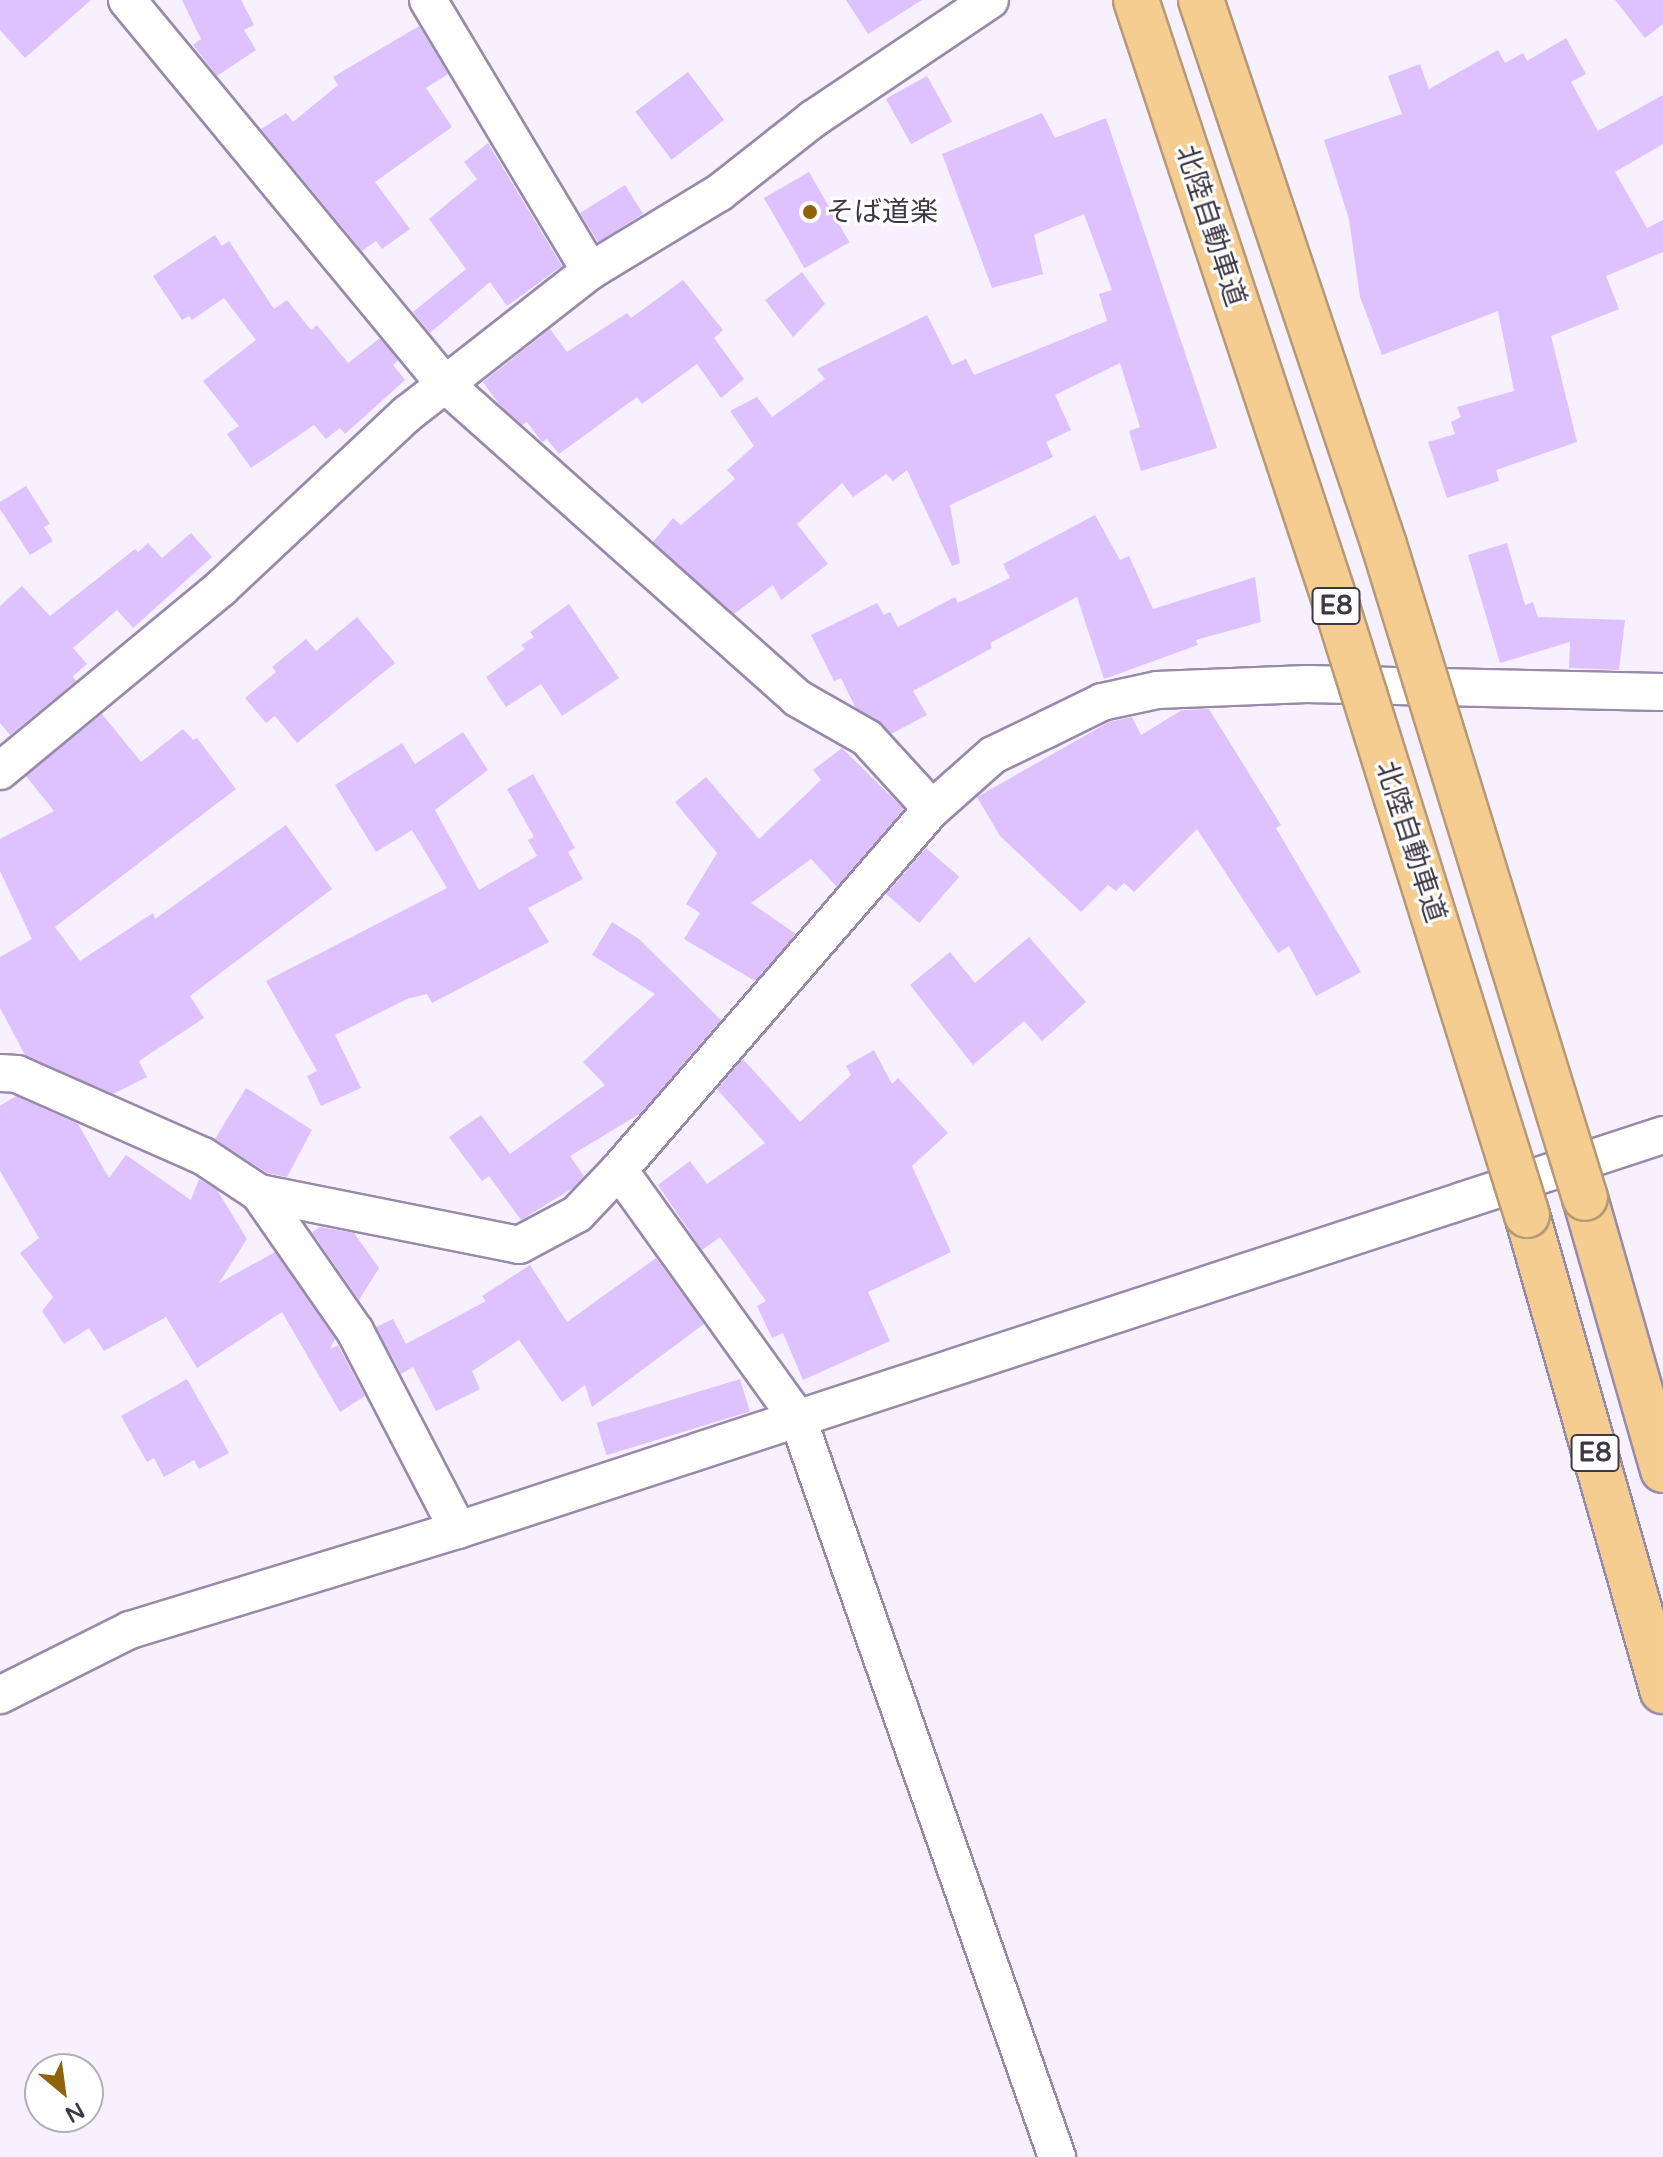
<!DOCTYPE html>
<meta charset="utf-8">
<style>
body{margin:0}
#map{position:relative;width:1663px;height:2157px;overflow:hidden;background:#f7f1ff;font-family:"Varela Round","Noto Sans JP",sans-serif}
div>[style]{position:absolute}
.building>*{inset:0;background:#dec1ff;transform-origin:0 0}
.roads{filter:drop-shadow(2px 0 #988aa9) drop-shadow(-2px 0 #988aa9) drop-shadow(0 2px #988aa9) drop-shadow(0 -2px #988aa9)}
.minor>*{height:36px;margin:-18px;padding:0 18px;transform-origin:18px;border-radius:18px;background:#fff}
.motorway>*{height:44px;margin:-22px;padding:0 22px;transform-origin:22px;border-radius:22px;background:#f6cd90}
.bridges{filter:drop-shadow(2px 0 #b69976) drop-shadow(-2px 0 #b69976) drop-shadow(0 2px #b69976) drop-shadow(0 -2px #b69976)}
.motorway-bridge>*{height:44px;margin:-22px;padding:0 22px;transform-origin:22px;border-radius:22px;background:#f6cd90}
.dots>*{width:22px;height:22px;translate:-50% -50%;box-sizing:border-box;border:4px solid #fff;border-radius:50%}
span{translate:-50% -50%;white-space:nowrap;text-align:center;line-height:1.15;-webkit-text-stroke:6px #fff;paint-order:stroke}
.shield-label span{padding:2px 6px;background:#fff;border:2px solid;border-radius:6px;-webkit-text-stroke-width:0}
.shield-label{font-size:26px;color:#3e3845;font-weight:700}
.poi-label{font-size:28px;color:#3e3845}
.left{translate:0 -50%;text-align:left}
.street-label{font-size:28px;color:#3e3845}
.north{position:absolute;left:24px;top:2053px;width:80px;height:80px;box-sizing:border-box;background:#fff;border:2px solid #b2afb5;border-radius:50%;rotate:151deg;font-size:22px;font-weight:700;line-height:32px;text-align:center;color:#3e3845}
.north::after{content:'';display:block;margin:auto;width:28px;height:36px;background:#8f630b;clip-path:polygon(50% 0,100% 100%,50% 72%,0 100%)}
</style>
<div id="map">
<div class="building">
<div style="clip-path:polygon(0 0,91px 0,25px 58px,0 30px)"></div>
<div style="clip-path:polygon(182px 0,241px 0,254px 25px,244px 30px,256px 50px,217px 76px,193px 45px,201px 39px)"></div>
<div style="clip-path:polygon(846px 0,922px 0,868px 34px)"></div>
<div style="clip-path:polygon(1615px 0,1663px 0,1663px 24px,1645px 38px)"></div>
<div style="clip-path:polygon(419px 26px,448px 74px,426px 88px,452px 127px,375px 182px,410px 229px,382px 249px,376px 241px,362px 251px,261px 129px,286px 113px,293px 122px,338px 85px,333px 77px)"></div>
<div style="clip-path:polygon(1566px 38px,1586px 74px,1571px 82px,1598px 131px,1663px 95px,1663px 144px,1615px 172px,1647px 228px,1663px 220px,1663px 252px,1606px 276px,1619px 309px,1551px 336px,1577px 442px,1496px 470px,1499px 481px,1447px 498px,1428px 442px,1455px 434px,1451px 422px,1461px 417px,1457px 407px,1514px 391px,1498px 311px,1382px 355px,1360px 297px,1349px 219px,1324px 140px,1402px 114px,1388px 76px,1420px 64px,1429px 89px,1498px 50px,1505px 63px,1523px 53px,1527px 61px)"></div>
<div style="left:688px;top:72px;width:60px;height:66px;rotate:53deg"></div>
<div style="left:927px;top:76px;width:52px;height:47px;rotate:61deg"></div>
<div style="clip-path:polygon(1042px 113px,1055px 138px,1106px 118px,1217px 448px,1141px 471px,1129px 431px,1140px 427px,1120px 363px,1055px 395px,1071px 430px,1046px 442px,1053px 457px,950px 505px,960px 563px,952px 566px,907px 470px,893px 481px,886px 474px,853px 497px,842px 483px,797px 524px,828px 564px,781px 600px,773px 585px,734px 614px,653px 542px,673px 518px,681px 525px,735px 479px,727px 470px,754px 446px,730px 411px,757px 397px,772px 417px,825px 379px,817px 369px,927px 315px,952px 365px,966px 359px,974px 375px,1107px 321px,1099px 294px,1112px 290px,1084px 214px,1034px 235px,1043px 274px,992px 288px,942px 154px)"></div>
<div style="clip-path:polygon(488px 143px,562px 266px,507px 306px,490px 282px,430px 333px,413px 312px,466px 269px,429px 219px,477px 179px,464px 162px)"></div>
<div style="left:809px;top:172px;width:81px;height:52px;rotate:60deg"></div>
<div style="left:625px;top:185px;width:34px;height:53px;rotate:58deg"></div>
<div style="clip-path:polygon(215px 235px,222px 246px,229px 241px,274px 309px,287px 300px,311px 330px,317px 325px,348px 363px,380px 338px,398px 360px,393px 365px,405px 380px,345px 434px,340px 428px,326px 439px,314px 425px,251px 468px,227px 434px,239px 426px,203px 381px,256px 340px,224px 298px,192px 320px,189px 316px,182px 320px,153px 276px)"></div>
<div style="clip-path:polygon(802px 272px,825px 304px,793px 337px,765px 300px)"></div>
<div style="clip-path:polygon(683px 280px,723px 330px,714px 338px,744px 379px,721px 398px,697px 364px,642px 404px,637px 397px,559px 454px,547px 439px,542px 442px,527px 422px,522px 425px,499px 404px,483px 382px,550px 329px,567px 352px,627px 313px,631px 318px)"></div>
<div style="clip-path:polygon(26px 486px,50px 524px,44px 527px,53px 541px,30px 555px,0 509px,0 502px)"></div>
<div style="clip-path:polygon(1095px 515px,1120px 560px,1129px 556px,1153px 609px,1255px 577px,1261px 622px,1196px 640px,1198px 645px,1104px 679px,1077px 597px,990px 643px,992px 648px,913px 691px,927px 715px,891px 734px,855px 707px,841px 678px,834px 681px,811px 635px,877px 603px,884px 615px,890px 612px,898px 627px,955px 597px,958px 603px,1010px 578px,1003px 564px)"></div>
<div style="clip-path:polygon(191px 533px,212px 557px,133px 628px,117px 610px,73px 648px,87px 664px,73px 676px,76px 681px,10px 735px,0 723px,0 606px,22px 586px,50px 616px,135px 549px,138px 552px,148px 543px,162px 558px)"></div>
<div style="clip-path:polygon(1507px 543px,1525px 605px,1533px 602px,1538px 617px,1625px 620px,1619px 670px,1569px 668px,1570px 642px,1500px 663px,1468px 555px)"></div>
<div style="clip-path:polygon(569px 604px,619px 678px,562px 716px,541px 684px,506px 707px,486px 677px,525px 649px,521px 645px,534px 637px,530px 632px)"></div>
<div style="clip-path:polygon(357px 617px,395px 663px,297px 743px,275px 716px,266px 723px,245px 698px,276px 672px,272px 667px,306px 639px,316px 651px)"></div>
<div style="clip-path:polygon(1209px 709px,1281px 825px,1276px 828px,1361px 972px,1316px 996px,1289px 946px,1278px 953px,1197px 829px,1134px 892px,1124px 883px,1116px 891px,1108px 885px,1081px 912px,1000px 836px,977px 797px,1109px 722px,1132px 717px,1141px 735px,1182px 710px)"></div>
<div style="clip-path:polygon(102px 714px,141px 762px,183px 729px,193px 740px,197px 738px,236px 789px,55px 927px,80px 961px,153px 913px,155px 919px,286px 825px,332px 889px,190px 996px,204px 1018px,139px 1061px,147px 1077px,113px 1094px,25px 1055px,0 1008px,0 957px,32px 939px,0 871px,0 839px,54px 811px,26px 776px)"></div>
<div style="clip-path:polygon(463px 732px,488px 770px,435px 810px,479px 890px,537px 856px,528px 840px,534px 837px,507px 789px,533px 774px,575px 848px,568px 852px,583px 879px,528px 908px,549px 942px,432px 1003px,427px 994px,407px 999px,335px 1035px,361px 1088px,321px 1106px,307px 1076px,317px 1071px,266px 981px,447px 888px,412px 830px,376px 852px,335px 785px,402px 743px,415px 764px)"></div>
<div style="clip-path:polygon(842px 748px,904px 809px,837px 887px,811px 859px,751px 903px,796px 934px,755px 981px,684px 939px,700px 913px,686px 904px,717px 853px,675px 802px,706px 777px,759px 839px,821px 780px,813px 770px)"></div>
<div style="left:926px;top:848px;width:44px;height:61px;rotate:41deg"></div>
<div style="clip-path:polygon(612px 922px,639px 939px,721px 1020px,641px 1113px,570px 1156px,584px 1176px,573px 1188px,521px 1220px,489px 1176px,482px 1181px,449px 1137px,481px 1115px,510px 1154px,605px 1085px,583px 1062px,655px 994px,592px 955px)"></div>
<div style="clip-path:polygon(1029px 937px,1086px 1002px,1042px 1041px,1024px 1021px,973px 1065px,910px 985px,950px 952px,975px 983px)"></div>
<div style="clip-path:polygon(874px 1050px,892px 1084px,898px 1078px,948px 1133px,912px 1166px,951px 1252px,868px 1292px,890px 1341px,803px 1380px,783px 1333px,772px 1338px,757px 1306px,766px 1301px,720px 1237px,702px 1250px,658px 1185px,690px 1161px,707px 1184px,765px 1143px,717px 1089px,743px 1059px,800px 1122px,851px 1075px,846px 1066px)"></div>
<div style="clip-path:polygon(246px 1088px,312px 1130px,287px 1177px,267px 1173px,215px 1139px)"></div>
<div style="clip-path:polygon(16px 1096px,78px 1124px,109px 1178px,126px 1155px,191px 1200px,199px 1179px,217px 1190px,247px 1239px,219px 1283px,275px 1252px,335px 1339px,330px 1349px,338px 1345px,365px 1396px,340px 1412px,282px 1312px,197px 1368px,166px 1317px,104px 1351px,89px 1328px,64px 1344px,42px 1311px,53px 1297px,20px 1253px,39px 1238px,0 1171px,0 1106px)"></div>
<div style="clip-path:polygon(320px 1227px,354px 1233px,379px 1268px,359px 1300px,312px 1232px)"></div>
<div style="clip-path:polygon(656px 1258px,704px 1324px,592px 1407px,585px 1385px,562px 1402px,519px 1340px,472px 1371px,480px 1389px,436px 1411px,413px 1367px,401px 1374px,376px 1327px,393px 1319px,406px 1344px,486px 1301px,482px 1296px,530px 1265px,567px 1322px)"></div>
<div style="clip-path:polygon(187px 1379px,229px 1453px,199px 1469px,194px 1460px,164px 1477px,154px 1458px,147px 1462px,121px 1416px)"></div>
<div style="left:740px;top:1379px;width:34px;height:150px;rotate:73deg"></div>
</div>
<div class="roads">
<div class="minor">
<div style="left:127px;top:0;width:500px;rotate:50.4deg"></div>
<div style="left:446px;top:385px;width:470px;rotate:41.7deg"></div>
<div style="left:797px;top:698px;width:81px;rotate:29.7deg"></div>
<div style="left:867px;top:738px;width:96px;rotate:47.5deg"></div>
<div style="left:428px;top:0;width:316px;rotate:59.1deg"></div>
<div style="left:0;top:771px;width:287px;rotate:-39.6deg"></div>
<div style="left:221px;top:588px;width:255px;rotate:-43.1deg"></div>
<div style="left:407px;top:414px;width:232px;rotate:-38deg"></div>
<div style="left:590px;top:271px;width:151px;rotate:-31.2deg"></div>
<div style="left:719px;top:193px;width:120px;rotate:-38.2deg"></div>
<div style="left:813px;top:119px;width:213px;rotate:-33.9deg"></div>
<div style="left:0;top:1073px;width:17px;rotate:3deg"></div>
<div style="left:17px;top:1074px;width:203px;rotate:23.8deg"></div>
<div style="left:203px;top:1156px;width:67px;rotate:33.5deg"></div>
<div style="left:259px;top:1193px;width:265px;rotate:11.3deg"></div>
<div style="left:519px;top:1245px;width:66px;rotate:-28.1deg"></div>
<div style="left:577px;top:1214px;width:61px;rotate:-46.3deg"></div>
<div style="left:619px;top:1170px;width:478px;rotate:-49.1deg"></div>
<div style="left:932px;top:809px;width:81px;rotate:-41.5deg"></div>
<div style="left:993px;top:755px;width:60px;rotate:-25.7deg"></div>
<div style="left:1047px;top:729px;width:61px;rotate:-26.1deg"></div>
<div style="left:1102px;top:702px;width:56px;rotate:-12.3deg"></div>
<div style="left:1157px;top:690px;width:150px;rotate:-2.3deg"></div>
<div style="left:1307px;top:684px;width:356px;rotate:1.3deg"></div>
<div style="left:619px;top:1170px;width:307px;rotate:54.3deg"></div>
<div style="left:798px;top:1419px;width:782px;rotate:70.66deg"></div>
<div style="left:259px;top:1193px;width:168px;rotate:55.2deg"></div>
<div style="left:355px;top:1331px;width:224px;rotate:62.6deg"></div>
<div style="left:0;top:1695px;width:145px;rotate:-26.6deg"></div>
<div style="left:130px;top:1630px;width:343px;rotate:-17deg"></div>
<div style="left:458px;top:1530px;width:1268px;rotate:-18.15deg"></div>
</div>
<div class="motorway">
<div style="left:1585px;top:1198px;width:283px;rotate:74deg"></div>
<div style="left:1527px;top:1215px;width:495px;rotate:74.1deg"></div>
</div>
</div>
<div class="bridges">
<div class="motorway-bridge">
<div style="left:1136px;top:0;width:639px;rotate:71.68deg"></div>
<div style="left:1337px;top:607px;width:637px;rotate:72.65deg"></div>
<div style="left:1201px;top:0;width:575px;rotate:71.44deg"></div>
<div style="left:1384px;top:545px;width:683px;rotate:72.89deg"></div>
</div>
</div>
<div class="dots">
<div style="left:810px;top:212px;background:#8f630b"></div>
</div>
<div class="shield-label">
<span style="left:1336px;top:606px">E8</span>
<span style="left:1595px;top:1453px">E8</span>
</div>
<div class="poi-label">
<span class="left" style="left:826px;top:212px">そば道楽</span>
</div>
<div class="street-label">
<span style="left:1211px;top:226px;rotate:72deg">北陸自動車道</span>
<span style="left:1411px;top:842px;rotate:72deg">北陸自動車道</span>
</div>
<div class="north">N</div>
</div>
